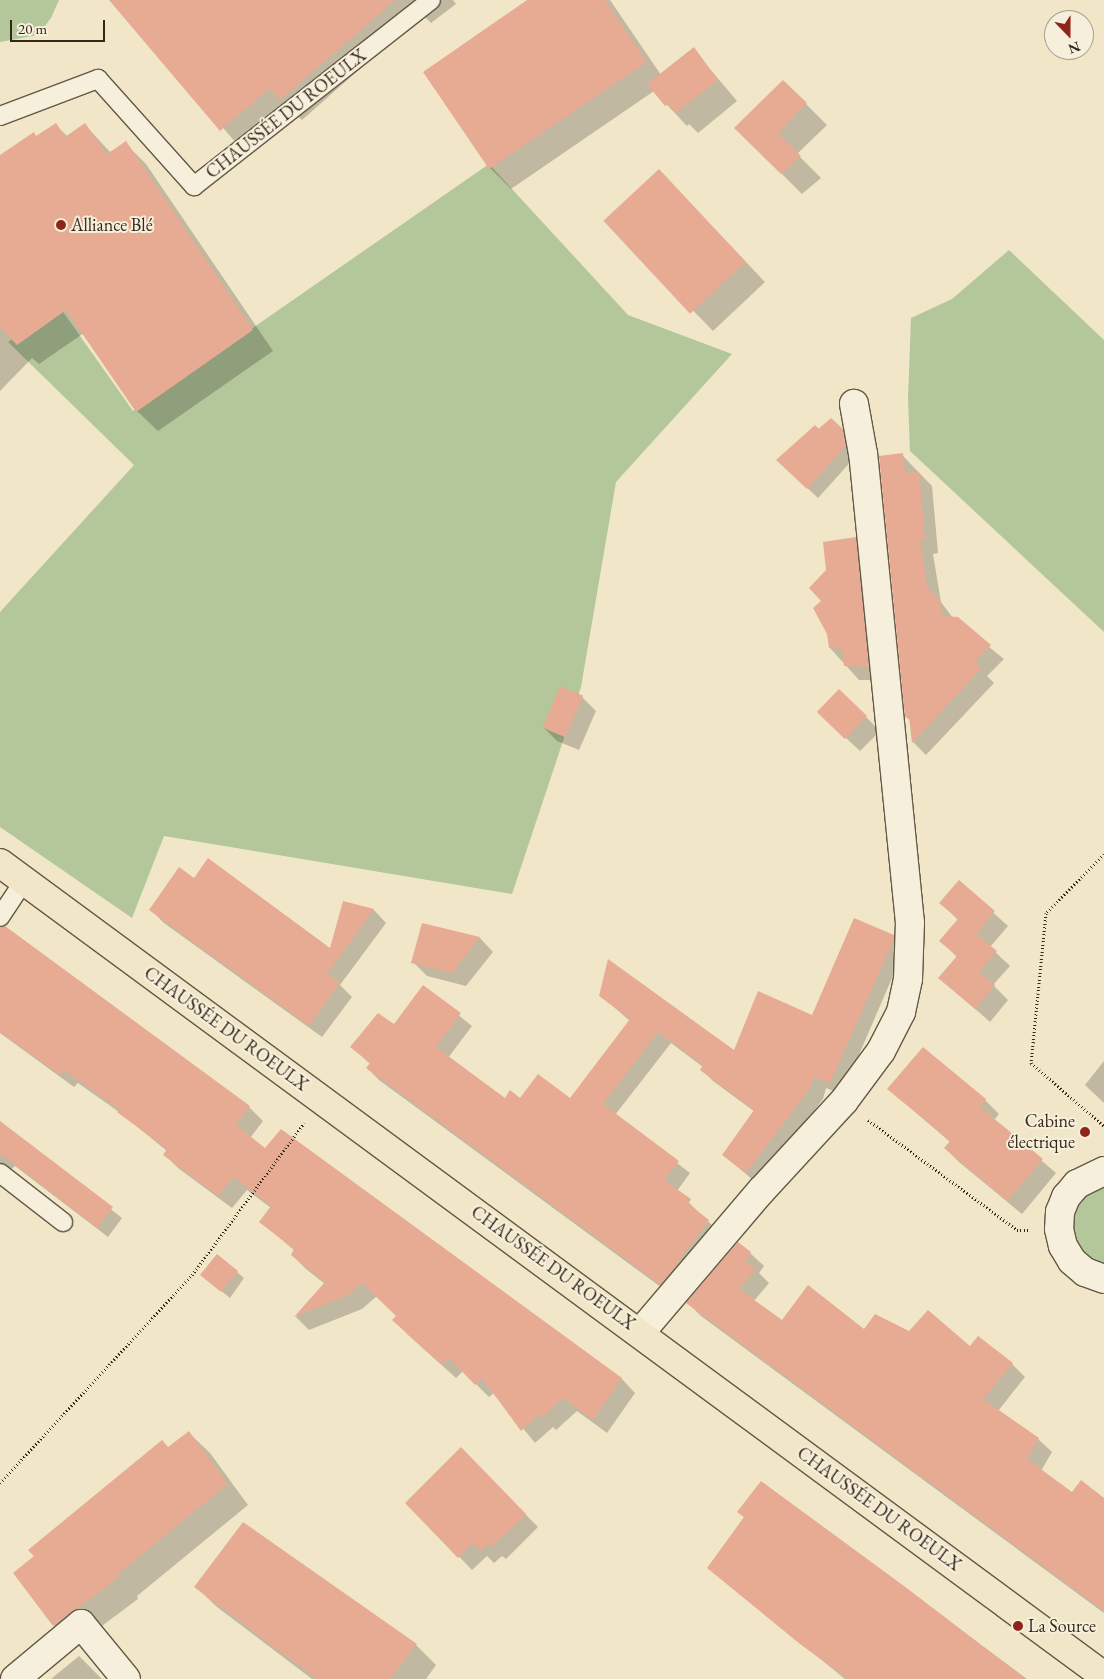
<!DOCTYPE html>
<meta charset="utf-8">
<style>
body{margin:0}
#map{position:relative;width:1104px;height:1679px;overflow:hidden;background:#f1e7c8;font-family:"EB Garamond",serif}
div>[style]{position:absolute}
.green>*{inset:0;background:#b4c79a}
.shadow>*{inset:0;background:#0003}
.building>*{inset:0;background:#e7ab94;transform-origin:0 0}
.path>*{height:3px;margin-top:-1.5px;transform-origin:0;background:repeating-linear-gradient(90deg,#35281b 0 1px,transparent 0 3.5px)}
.roads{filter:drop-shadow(1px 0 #645846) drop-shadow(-1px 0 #645846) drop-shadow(0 1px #645846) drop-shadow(0 -1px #645846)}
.lane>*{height:18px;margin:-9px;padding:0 9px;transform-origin:9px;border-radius:9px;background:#f6efdb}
.street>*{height:28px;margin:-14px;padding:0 14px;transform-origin:14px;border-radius:14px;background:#f6efdb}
.primary>*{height:28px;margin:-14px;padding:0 14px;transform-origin:14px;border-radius:14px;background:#f1e7c8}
.dots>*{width:14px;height:14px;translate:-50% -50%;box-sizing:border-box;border:2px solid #f6efdb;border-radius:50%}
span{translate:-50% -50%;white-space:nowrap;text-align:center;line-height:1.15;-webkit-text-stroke:4px #f6efdb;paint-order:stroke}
.street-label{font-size:18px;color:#35281b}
.poi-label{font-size:18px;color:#35281b}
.left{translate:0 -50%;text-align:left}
.right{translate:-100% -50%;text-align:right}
.north{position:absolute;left:1044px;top:10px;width:50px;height:50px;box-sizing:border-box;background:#f6efdb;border:1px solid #a99f8e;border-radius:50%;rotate:158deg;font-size:14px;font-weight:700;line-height:20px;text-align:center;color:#35281b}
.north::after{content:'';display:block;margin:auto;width:18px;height:22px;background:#8f2418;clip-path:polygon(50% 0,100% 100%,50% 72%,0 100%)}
.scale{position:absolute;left:10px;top:20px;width:95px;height:22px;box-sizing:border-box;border:2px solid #35281b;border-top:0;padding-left:6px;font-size:15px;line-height:18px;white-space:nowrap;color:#35281b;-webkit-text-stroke:4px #f6efdb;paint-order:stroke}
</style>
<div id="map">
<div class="green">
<div style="clip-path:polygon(0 0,59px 0,51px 18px,38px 35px,0 42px)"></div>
<div style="clip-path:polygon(489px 164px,628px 315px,732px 354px,616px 482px,581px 687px,512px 894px,164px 836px,132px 918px,0 827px,0 612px,134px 465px,8px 342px,59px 306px,133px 411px)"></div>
<div style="clip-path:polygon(1009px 250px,1104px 340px,1104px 632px,910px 451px,908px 399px,911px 318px,952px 299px)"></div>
<div style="clip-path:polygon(1104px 1181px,1104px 1269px,1083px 1259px,1068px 1233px,1073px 1202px)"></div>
</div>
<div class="shadow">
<div style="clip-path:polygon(114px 0,453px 0,456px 4px,431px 23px,422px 14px,302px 120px,290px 109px,242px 150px)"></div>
<div style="clip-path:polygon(529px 0,610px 0,661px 75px,693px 49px,737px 101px,698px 133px,689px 124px,687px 126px,654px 91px,511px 189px,490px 168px,424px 72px)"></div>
<div style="clip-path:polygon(783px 81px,827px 125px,797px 154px,821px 178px,802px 194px,736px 128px)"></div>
<div style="clip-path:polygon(56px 125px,68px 137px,85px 125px,111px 153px,125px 143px,146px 164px,273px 351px,158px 431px,137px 411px,84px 333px,39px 364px,32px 358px,0 391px,0 157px)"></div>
<div style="clip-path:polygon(679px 191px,765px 282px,713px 331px,606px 221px)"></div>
<div style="clip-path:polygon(831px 419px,853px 441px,856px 456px,818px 498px,778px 460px)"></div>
<div style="clip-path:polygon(902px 455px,932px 486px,938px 553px,933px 554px,941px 602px,953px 618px,1004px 659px,987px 676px,994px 683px,926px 755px,913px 742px,911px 721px,906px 717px)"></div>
<div style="clip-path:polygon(855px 539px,869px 552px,882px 680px,859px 680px,830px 648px,823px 601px)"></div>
<div style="clip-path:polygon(582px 697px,596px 711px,579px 750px,557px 741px,543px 727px)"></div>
<div style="clip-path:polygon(866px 717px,880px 731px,860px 751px,833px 726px)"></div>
<div style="clip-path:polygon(194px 880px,330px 950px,344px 902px,374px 910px,386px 923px,340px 985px,352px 997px,322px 1037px,164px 923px,151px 910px)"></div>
<div style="clip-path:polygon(959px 882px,1008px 926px,990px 947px,1010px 966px,993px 985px,1008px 1000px,990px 1022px,940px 978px,958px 958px,941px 941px,958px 920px,941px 903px)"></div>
<div style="clip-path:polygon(423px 924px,480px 938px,493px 952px,466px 986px,427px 976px,413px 962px)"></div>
<div style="clip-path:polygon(8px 930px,249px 1107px,263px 1121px,250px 1138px,265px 1150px,281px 1131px,622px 1379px,635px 1393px,607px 1433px,577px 1411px,556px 1430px,553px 1427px,535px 1443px,494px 1393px,489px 1397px,463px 1371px,456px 1378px,407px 1334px,398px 1316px,377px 1296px,362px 1309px,309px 1330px,296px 1317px,325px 1284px,306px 1269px,292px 1255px,295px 1251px,261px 1222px,271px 1208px,247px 1190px,232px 1208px,178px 1168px,165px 1155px,167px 1151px,119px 1112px,78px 1083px,74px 1087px,0 1033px,0 941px)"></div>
<div style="clip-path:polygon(893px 936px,905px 948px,842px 1094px,826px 1088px,823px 1099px,758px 1184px,723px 1155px,755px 1112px,713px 1081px,701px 1069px,703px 1067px,671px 1043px,615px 1115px,690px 1173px,677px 1191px,720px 1233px,673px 1296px,379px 1080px,367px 1068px,370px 1064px,352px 1047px,394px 1026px,423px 987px,472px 1026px,448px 1058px,505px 1099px,571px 1100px,630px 1021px,601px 996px,734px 1052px,813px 1017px)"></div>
<div style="clip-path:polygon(923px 1048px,985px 1100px,999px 1114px,994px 1120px,1056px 1173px,1022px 1214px,959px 1162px,945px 1148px,950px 1142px,889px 1089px)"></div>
<div style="clip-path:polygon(1104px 1061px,1104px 1103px,1085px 1085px)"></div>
<div style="clip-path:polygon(0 1122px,122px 1218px,108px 1237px,15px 1166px,0 1178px)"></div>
<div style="clip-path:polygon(750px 1253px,764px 1266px,759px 1273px,769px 1283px,754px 1301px,782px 1322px,910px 1333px,970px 1347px,1012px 1364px,1025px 1377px,998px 1411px,1038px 1439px,1052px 1452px,1041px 1471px,1072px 1493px,1104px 1499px,1104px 1613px,701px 1316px,688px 1303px)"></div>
<div style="clip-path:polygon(218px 1256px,244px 1278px,230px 1298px,210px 1282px)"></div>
<div style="clip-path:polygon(189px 1433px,210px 1453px,248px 1505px,137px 1596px,138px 1599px,75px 1646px,54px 1625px,15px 1573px)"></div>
<div style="clip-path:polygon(461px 1449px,538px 1527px,506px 1559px,502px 1556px,494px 1563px,487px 1556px,472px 1570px,407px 1503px)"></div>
<div style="clip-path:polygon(761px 1482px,1027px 1679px,845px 1679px,708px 1568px,745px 1518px,738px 1512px)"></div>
<div style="clip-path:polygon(196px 1587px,416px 1645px,436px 1665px,426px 1679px,312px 1679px,217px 1607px)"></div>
<div style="clip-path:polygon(79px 1656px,102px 1679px,51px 1679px)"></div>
</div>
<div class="building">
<div style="clip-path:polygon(109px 0,395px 0,280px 100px,270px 88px,220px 131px)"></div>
<div style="clip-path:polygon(527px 0,605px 0,647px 62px,489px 169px,423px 72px)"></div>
<div style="clip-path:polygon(694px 47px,718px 80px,676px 113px,669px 104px,665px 106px,647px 84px)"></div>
<div style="clip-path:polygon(783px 80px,807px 103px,778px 133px,801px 156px,781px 174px,734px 128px)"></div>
<div style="clip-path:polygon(56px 123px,65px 137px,85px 123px,107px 154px,126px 141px,253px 330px,136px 412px,66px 310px,17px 345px,0 327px,0 155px,34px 132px,36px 136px)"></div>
<div style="left:659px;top:169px;width:127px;height:76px;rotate:47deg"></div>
<div style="clip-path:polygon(831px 418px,843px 429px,846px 446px,807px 489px,776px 460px,815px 425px,819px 429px)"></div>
<div style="clip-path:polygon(903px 453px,905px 473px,919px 472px,925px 540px,920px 540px,927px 587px,940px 600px,942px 616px,958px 617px,991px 645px,975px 662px,981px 669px,912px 743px,909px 717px,905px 717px,879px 456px)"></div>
<div style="clip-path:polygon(856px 537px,869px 667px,844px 666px,842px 649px,829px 648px,827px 634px,813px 608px,821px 601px,809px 588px,826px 570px,823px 542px)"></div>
<div style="left:560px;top:686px;width:25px;height:45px;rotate:23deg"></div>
<div style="left:839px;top:689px;width:39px;height:32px;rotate:44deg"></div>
<div style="clip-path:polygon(208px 858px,330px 948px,343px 901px,374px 909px,327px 974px,340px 983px,309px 1026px,149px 910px,179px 867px,194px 878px)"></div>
<div style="clip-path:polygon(959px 880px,995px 911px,976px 934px,997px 951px,979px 972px,995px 985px,975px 1009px,938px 978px,957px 956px,939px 941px,958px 919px,939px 903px)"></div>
<div style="clip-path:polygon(854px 918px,894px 935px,894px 939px,830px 1083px,814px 1077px,811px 1087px,746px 1173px,722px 1155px,754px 1110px,700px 1070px,703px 1065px,658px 1032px,603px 1104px,679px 1161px,664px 1180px,691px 1199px,688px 1204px,709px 1220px,661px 1285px,366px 1068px,370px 1063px,350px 1047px,378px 1013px,394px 1024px,423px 985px,461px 1013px,436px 1047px,505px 1098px,510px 1090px,520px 1098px,538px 1074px,570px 1098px,630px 1019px,599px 996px,608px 959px,734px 1050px,758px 991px,812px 1015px)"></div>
<div style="clip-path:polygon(422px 923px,480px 937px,452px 973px,411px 963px)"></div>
<div style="clip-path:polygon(5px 926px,250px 1106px,236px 1125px,265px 1148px,281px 1129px,622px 1378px,593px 1420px,563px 1398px,542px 1418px,539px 1414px,521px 1431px,482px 1378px,475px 1385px,449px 1358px,442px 1365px,392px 1320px,396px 1316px,362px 1283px,348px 1295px,294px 1317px,325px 1282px,291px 1255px,294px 1249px,259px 1222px,271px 1206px,233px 1177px,218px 1196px,163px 1155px,167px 1149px,117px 1112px,120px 1110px,64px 1070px,60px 1075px,0 1032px,0 928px)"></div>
<div style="clip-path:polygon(923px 1047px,986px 1099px,980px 1107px,1043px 1159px,1007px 1201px,944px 1148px,950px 1141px,887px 1089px)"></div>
<div style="clip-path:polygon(0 1121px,113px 1207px,97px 1228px,0 1153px)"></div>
<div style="clip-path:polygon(738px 1242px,751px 1252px,745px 1261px,756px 1269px,739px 1289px,782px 1320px,808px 1285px,864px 1329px,875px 1314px,909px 1331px,928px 1310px,970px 1346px,978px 1336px,1013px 1363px,983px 1399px,1039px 1438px,1027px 1459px,1072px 1492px,1081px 1480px,1104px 1498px,1104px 1611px,686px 1303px)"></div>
<div style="left:217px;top:1254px;width:27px;height:27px;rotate:39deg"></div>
<div style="clip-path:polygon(189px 1431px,228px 1484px,117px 1575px,118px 1578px,53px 1626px,13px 1573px,34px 1556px,28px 1550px,162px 1440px,168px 1447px)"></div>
<div style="clip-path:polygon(461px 1447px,526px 1514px,492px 1547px,489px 1543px,481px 1551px,473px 1543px,458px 1558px,405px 1503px)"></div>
<div style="clip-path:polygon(761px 1481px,904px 1586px,1026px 1679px,848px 1679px,800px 1644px,707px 1568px,744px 1517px,737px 1512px)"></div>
<div style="clip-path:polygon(243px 1522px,417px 1644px,390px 1679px,317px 1679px,194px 1587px)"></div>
</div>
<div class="path">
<div style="left:1104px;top:854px;width:83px;rotate:134.5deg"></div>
<div style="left:1046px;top:913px;width:151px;rotate:95.7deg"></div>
<div style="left:1031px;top:1063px;width:96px;rotate:40.8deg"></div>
<div style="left:868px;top:1120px;width:185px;rotate:36.4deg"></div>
<div style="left:1017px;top:1230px;width:11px"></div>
<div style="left:0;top:1483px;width:283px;rotate:-47.3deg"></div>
<div style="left:192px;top:1275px;width:189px;rotate:-53.6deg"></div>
</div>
<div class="roads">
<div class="lane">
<div style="left:0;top:116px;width:105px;rotate:-20.7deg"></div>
<div style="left:98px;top:79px;width:144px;rotate:48.1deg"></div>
<div style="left:194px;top:186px;width:301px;rotate:-38.1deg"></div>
<div style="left:0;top:917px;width:43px;rotate:-56.3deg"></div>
<div style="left:0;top:1173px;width:80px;rotate:37.9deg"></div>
</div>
<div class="street">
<div style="left:1104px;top:1171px;width:30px;rotate:154deg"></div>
<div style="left:1077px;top:1184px;width:17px;rotate:130deg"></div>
<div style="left:1066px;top:1197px;width:16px;rotate:112deg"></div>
<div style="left:1060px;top:1212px;width:17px;rotate:93deg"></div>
<div style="left:1059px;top:1229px;width:17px;rotate:77deg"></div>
<div style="left:1063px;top:1246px;width:17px;rotate:59deg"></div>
<div style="left:1072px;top:1261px;width:17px;rotate:40deg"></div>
<div style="left:1085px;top:1272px;width:20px;rotate:20deg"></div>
<div style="left:640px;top:1333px;width:187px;rotate:-49.6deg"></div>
<div style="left:761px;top:1191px;width:122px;rotate:-47.3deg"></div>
<div style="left:844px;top:1101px;width:62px;rotate:-53.5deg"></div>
<div style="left:881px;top:1051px;width:44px;rotate:-62.9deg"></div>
<div style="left:901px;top:1012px;width:34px;rotate:-78deg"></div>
<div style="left:908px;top:979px;width:56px;rotate:-88deg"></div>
<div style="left:910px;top:923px;width:471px;rotate:-95.7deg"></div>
<div style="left:863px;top:454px;width:51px;rotate:-100.2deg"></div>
<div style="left:15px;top:1679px;width:86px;rotate:-39.8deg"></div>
<div style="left:81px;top:1624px;width:71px;rotate:50.7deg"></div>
</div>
<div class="primary">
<div style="left:0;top:863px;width:1371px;rotate:36.37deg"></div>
</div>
</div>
<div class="dots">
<div style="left:61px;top:225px;background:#8f2418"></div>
<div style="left:1085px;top:1132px;background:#8f2418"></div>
<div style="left:1018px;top:1626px;background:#8f2418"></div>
</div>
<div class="street-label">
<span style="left:286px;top:114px;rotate:-38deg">CHAUSSÉE DU ROEULX</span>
<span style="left:226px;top:1029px;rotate:36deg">CHAUSSÉE DU ROEULX</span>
<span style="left:553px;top:1268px;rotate:36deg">CHAUSSÉE DU ROEULX</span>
<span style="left:879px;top:1509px;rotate:36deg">CHAUSSÉE DU ROEULX</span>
</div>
<div class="poi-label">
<span class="left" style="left:71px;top:225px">Alliance Blé</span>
<span class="right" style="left:1075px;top:1132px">Cabine<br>électrique</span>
<span class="left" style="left:1028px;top:1626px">La Source</span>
</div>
<div class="north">N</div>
<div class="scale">20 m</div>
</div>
